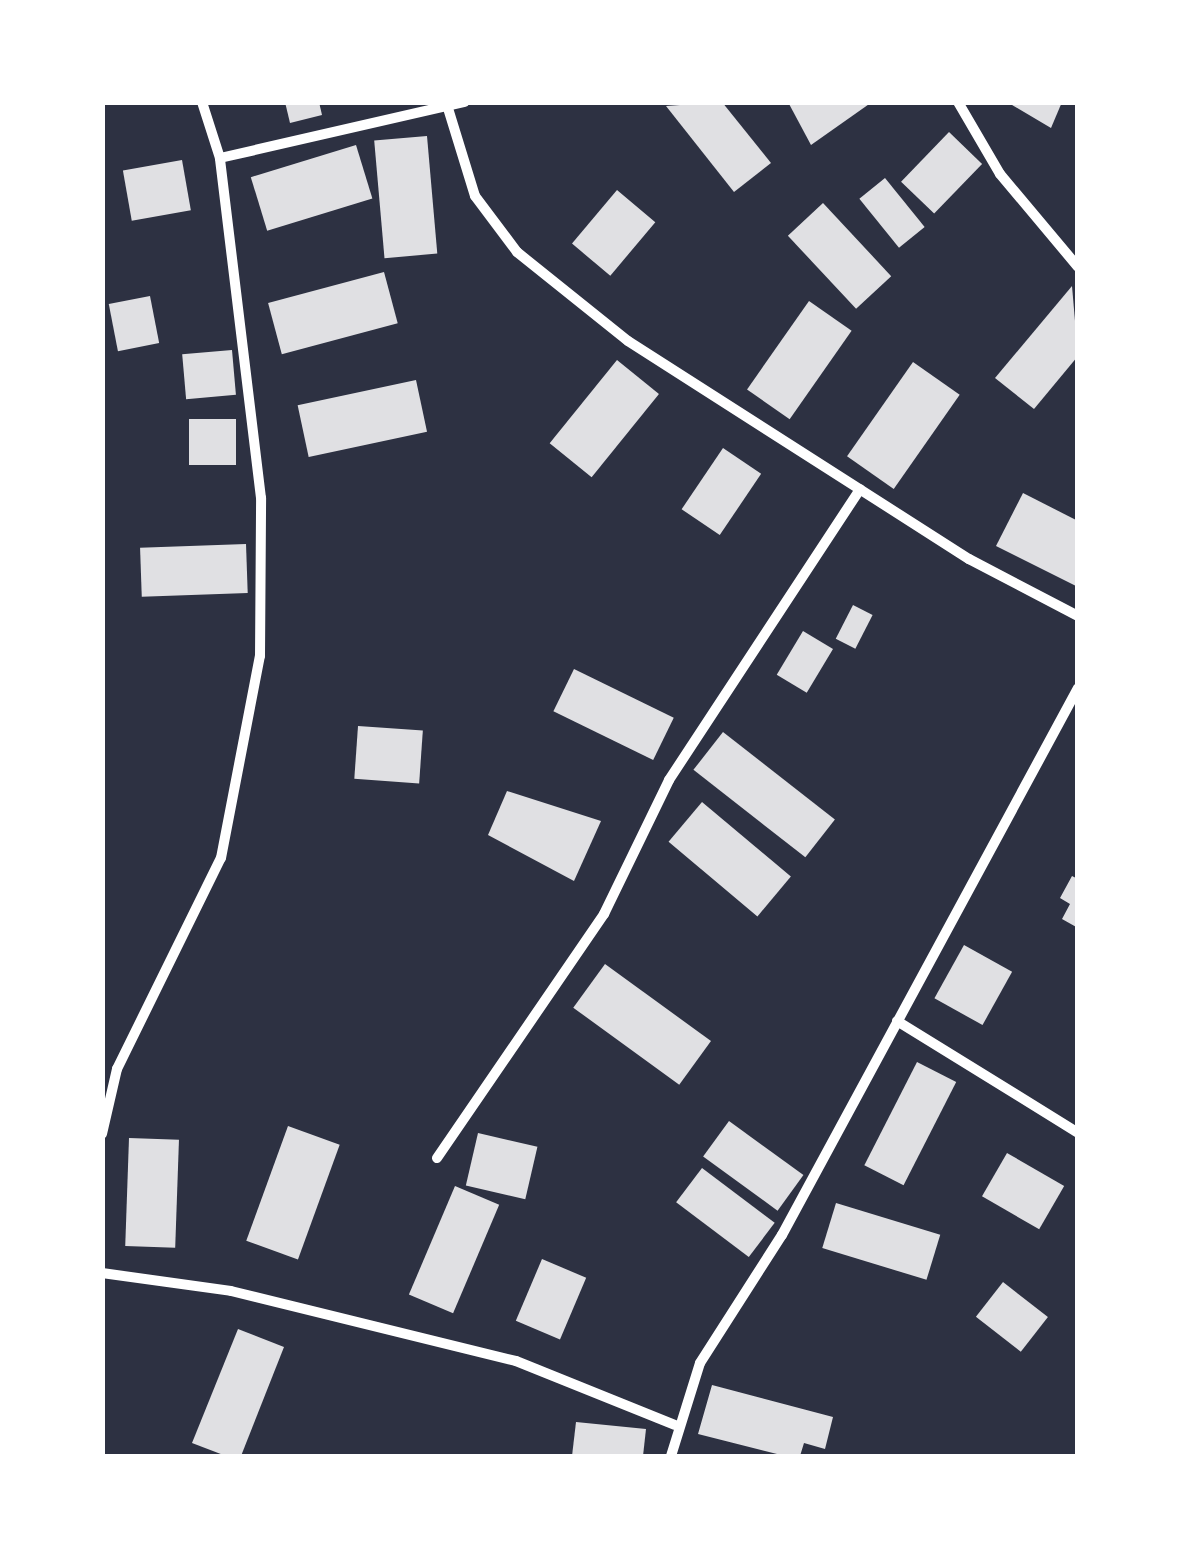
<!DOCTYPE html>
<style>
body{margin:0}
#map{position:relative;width:1180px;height:1559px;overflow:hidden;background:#2d3142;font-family:Poppins,sans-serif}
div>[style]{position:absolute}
.building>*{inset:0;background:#e0e0e3;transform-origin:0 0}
.minor>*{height:10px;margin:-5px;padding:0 5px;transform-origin:5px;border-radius:5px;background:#fff}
span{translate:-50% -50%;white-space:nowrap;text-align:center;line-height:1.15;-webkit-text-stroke:9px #fff;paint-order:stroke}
.frame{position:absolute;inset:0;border:105px solid #fff;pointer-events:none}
</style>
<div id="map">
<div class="building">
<div style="clip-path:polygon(285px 102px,319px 102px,322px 115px,290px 123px)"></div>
<div style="clip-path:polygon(722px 102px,771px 163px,734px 192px,666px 106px)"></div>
<div style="clip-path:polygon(788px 102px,872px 102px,811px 145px)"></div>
<div style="clip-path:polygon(1007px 102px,1062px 102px,1051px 128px)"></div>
<div style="left:949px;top:132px;width:46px;height:69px;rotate:44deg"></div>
<div style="left:427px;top:136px;width:118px;height:53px;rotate:85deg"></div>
<div style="left:356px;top:145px;width:56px;height:110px;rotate:73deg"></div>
<div style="left:182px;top:160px;width:51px;height:60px;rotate:80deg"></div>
<div style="left:885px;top:178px;width:63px;height:33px;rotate:51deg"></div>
<div style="left:617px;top:190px;width:50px;height:70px;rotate:40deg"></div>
<div style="left:823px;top:203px;width:100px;height:48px;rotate:47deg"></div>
<div style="left:384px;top:272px;width:53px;height:120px;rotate:75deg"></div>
<div style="clip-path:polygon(1072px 286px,1078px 356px,1034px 409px,995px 378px)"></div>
<div style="left:150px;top:296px;width:48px;height:42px;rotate:79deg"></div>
<div style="left:809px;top:301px;width:52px;height:108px;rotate:35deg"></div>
<div style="left:232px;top:350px;width:45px;height:50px;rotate:85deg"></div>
<div style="left:617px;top:360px;width:54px;height:107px;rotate:39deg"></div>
<div style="left:913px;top:362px;width:57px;height:115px;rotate:35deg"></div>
<div style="left:416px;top:380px;width:53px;height:121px;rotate:78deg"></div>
<div style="left:236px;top:419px;width:46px;height:47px;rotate:90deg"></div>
<div style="left:723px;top:448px;width:46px;height:74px;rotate:34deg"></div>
<div style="clip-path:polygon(1023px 493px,1078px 521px,1078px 587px,996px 546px)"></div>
<div style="left:246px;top:544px;width:49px;height:106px;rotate:88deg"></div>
<div style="left:853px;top:605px;width:22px;height:38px;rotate:27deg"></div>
<div style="left:803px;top:631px;width:35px;height:51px;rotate:31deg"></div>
<div style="left:574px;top:669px;width:111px;height:47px;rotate:26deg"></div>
<div style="left:358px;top:726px;width:65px;height:53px;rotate:4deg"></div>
<div style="left:723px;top:732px;width:142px;height:48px;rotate:38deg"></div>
<div style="clip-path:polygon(507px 791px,601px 821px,574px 881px,488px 835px)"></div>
<div style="left:702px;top:802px;width:116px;height:52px;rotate:40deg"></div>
<div style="clip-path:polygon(1072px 876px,1078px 879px,1078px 928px,1062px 919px,1070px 904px,1060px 898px)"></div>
<div style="left:964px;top:945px;width:55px;height:61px;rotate:29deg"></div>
<div style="left:605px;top:964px;width:131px;height:54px;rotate:36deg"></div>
<div style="left:917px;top:1062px;width:44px;height:116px;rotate:27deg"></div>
<div style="left:729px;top:1121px;width:92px;height:44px;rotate:36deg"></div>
<div style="left:288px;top:1126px;width:55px;height:122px;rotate:20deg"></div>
<div style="left:478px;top:1133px;width:61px;height:54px;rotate:13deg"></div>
<div style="left:129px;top:1138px;width:50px;height:108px;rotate:2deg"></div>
<div style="left:1007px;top:1153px;width:66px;height:50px;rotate:30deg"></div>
<div style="left:702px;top:1168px;width:91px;height:43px;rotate:37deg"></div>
<div style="left:455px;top:1186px;width:48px;height:118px;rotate:23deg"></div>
<div style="left:836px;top:1203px;width:109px;height:47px;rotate:17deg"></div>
<div style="left:542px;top:1259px;width:48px;height:67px;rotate:23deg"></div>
<div style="left:1003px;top:1282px;width:57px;height:44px;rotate:38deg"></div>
<div style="clip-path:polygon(238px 1329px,284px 1347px,241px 1456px,226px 1456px,192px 1443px)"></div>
<div style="clip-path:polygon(712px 1385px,833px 1417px,825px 1449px,804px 1443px,800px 1456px,785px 1456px,698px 1434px)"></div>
<div style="clip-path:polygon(576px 1422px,646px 1429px,643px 1456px,572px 1456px)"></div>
</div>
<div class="minor">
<div style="left:202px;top:102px;width:59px;rotate:72.2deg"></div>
<div style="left:220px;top:158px;width:251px;rotate:-12.9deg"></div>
<div style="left:958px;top:102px;width:83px;rotate:59.7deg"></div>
<div style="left:1000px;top:174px;width:121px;rotate:50deg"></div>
<div style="left:447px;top:105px;width:95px;rotate:72.9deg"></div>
<div style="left:475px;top:196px;width:70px;rotate:53.1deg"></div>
<div style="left:517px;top:252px;width:142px;rotate:38.7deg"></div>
<div style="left:628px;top:341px;width:405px;rotate:32.6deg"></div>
<div style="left:969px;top:559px;width:123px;rotate:27.6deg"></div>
<div style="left:897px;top:1021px;width:213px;rotate:31.7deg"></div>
<div style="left:102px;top:1134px;width:67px;rotate:-77deg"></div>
<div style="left:117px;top:1069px;width:235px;rotate:-63.8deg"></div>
<div style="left:221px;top:858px;width:206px;rotate:-79.1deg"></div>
<div style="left:260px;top:656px;width:158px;rotate:-89.6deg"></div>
<div style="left:261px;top:498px;width:342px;rotate:-96.9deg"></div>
<div style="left:437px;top:1158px;width:296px;rotate:-55.6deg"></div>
<div style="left:604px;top:914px;width:149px;rotate:-64.1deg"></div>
<div style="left:669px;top:780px;width:348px;rotate:-56.7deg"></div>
<div style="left:102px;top:1273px;width:130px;rotate:7.9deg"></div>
<div style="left:231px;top:1291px;width:293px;rotate:13.8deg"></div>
<div style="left:516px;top:1361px;width:171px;rotate:21.9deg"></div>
<div style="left:671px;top:1456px;width:97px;rotate:-72.7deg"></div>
<div style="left:700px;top:1363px;width:152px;rotate:-57.4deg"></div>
<div style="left:782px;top:1235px;width:622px;rotate:-61.58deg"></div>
</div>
<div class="frame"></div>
</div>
